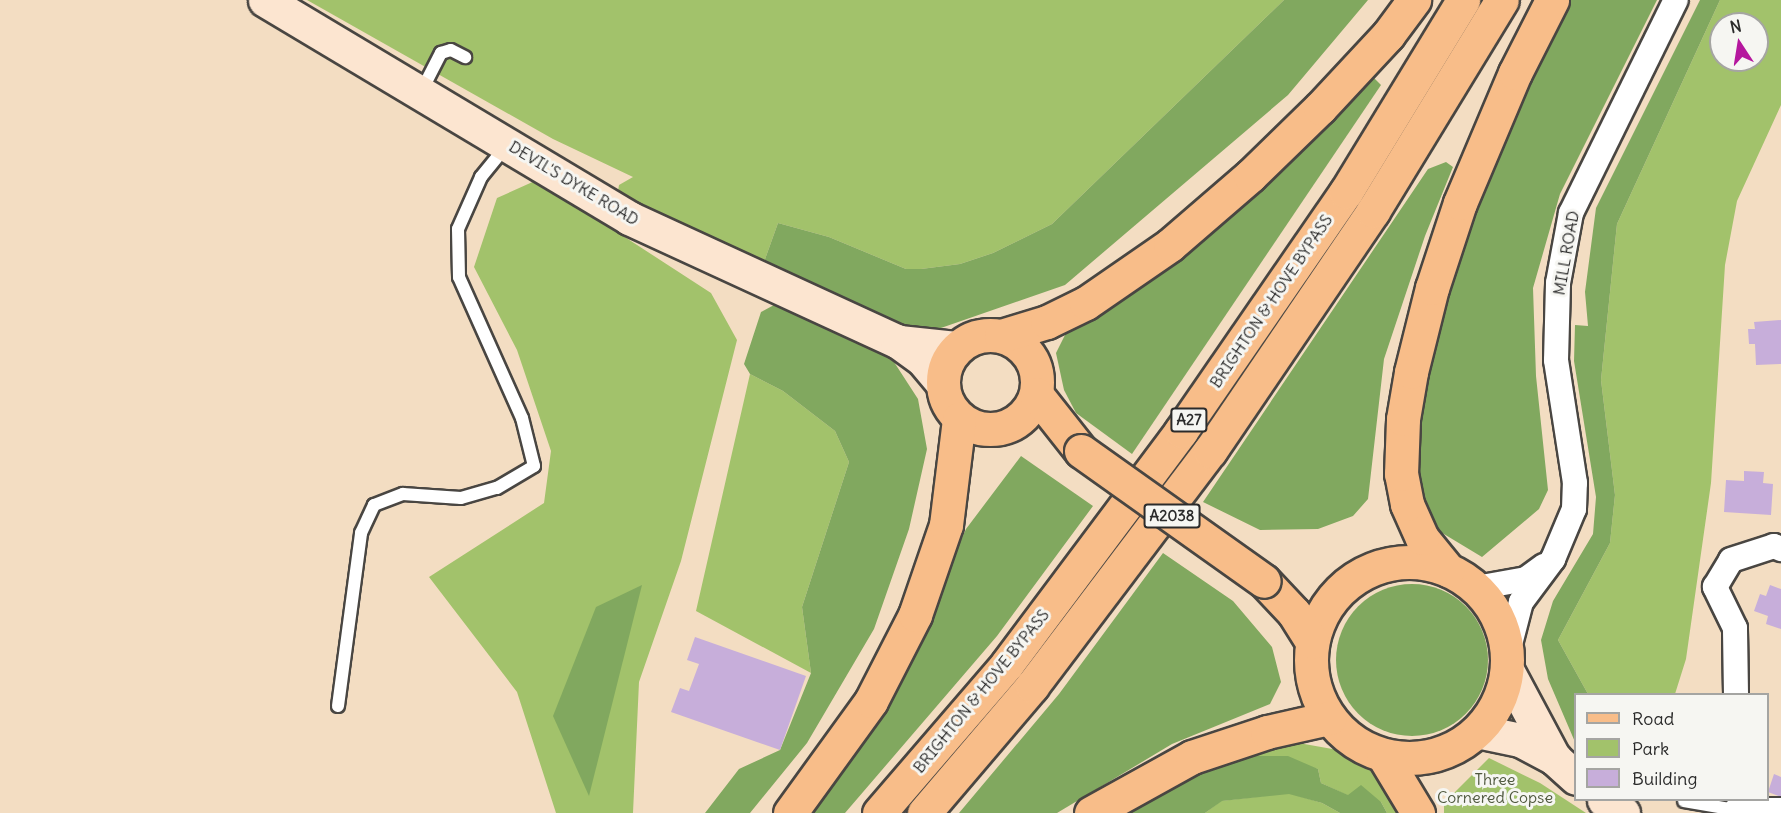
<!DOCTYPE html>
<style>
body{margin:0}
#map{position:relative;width:1781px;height:813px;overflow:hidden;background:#f3ddc2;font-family:Delius,sans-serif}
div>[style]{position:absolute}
.green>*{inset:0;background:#a2c26b}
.forest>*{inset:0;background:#81a85f}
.round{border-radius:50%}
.building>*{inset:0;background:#c7aeda}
.roads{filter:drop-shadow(2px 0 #494642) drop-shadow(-2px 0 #494642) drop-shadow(0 2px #494642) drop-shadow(0 -2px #494642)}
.lane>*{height:12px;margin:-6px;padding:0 6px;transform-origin:6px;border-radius:6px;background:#fff}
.street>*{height:24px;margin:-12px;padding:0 12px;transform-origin:12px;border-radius:12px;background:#fff}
.secondary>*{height:33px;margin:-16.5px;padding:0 16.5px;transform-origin:16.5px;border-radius:16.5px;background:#fce5d0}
.primary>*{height:33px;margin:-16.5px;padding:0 16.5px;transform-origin:16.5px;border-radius:16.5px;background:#f8bd89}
.primary>.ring{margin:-16.5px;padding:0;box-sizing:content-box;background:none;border:33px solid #f8bd89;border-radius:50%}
.highway>*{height:33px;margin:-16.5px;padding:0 16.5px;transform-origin:16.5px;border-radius:16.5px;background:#f8bd89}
.bridges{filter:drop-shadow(2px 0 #494642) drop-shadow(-2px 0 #494642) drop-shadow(0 2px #494642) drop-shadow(0 -2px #494642)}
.primary-bridge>*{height:33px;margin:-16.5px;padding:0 16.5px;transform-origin:16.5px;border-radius:16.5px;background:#f8bd89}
span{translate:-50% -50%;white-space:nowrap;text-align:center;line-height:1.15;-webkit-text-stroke:6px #f6f6f2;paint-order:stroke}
.shield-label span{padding:2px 4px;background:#f6f6f2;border:2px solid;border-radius:4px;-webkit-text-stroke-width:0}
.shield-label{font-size:15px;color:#2b2b2b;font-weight:700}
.street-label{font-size:16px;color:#2b2b2b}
.park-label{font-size:16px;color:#4f583e}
.legend{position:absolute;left:1574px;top:693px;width:195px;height:108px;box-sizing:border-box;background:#f6f6f2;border:2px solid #a5a5a2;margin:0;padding:8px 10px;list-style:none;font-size:18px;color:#2b2b2b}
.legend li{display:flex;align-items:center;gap:12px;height:30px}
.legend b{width:30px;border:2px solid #a5a5a2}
.north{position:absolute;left:1709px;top:12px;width:60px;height:60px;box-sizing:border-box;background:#f6f6f2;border:2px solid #a5a5a2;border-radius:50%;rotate:348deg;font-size:16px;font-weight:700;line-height:24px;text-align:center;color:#2b2b2b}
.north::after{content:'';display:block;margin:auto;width:21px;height:27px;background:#b5179e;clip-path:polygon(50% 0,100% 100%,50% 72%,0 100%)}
</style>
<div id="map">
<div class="green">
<div style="clip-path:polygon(307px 0,1284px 0,1052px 224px,993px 253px,960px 264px,921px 269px,906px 269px,829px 237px,778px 223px,764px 262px,633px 203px,618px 191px,619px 185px,633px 177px,553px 139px)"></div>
<div style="clip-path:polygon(evenodd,1720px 0,1781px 0,1781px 105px,1737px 201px,1725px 265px,1711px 483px,1686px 659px,1675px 694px,1588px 694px,1558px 640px,1610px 543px,1615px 495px,1601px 380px,1617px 224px,1720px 0,1721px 24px,1757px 24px,1757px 60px,1721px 60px,1721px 24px)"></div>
<div style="clip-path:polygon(537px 180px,711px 293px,737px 340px,681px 561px,639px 682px,633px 813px,556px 813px,517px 692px,429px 577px,544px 503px,551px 451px,517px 350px,474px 267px,497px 198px)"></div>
<div style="clip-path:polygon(750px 374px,783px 391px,835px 431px,849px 462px,802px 607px,811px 673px,696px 611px)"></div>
<div style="clip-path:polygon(1293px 742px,1338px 750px,1371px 768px,1394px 789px,1403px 813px,1387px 813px,1381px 802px,1349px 796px,1321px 783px,1318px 769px,1253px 756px,1209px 769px,1263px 746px)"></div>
<div style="clip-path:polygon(1489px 758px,1540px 783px,1586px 813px,1444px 813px,1444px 803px)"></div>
<div style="clip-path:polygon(1289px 793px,1322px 803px,1340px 813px,1205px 813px,1221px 801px)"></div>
</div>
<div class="forest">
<div style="clip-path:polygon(1284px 0,1368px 0,1288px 95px,1065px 285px,915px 337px,764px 262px,778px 223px,829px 237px,906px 269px,921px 269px,960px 264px,993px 253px,1052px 224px)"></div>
<div style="clip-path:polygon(1568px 0,1657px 0,1560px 194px,1533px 288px,1536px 376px,1548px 490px,1539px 509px,1482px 557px,1424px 522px,1413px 441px,1436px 311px,1477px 189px)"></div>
<div style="clip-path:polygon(1700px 0,1720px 0,1617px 224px,1601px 380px,1615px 495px,1610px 543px,1558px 640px,1588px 694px,1576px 694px,1575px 742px,1548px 679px,1541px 640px,1553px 601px,1593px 534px,1596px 497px,1574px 361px,1575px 325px,1588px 326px,1585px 292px,1596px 208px)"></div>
<div style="clip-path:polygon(1366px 70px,1381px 85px,1132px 454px,1076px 413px,1064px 390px,1056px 353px,1069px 327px)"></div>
<div style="clip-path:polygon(1446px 162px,1453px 167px,1425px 236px,1384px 359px,1368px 499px,1353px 516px,1318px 529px,1260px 530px,1203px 502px,1428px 169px)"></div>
<div style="clip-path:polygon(774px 305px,860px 340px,894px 362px,918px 399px,927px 449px,909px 529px,874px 629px,807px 743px,750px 813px,705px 813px,739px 769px,780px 750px,811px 673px,802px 607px,849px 462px,835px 431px,783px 391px,750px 374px,744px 364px,761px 312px)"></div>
<div style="clip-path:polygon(1021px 456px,1093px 506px,997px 636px,845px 813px,802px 813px,893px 689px,966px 529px)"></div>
<div style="clip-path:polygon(1163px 553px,1233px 601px,1272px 647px,1281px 682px,1270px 704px,1172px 744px,1057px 813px,959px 813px,1059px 694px)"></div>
<div class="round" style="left:1336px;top:584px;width:152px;height:152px"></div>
<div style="clip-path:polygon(642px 585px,589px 796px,553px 716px,596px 607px)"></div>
<div style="clip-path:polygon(1253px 756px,1288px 756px,1318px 769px,1321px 783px,1348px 795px,1361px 785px,1381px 802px,1387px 813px,1340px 813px,1322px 803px,1289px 794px,1222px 801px,1205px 813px,1129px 813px,1209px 769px)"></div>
</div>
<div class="building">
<div style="clip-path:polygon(1781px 320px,1781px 364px,1756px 365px,1755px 344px,1749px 344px,1748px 329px,1755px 329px,1754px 322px)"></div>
<div style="clip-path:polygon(1744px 471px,1764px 472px,1763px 483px,1773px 484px,1771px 515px,1724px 512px,1726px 480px,1744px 481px)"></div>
<div style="clip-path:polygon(1770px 585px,1781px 589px,1781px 629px,1766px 624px,1768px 616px,1754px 611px,1760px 594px,1766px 596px)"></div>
<div style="clip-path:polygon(695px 637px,806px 676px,780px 750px,671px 712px,680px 688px,689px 691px,699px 664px,687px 660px)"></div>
<div style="clip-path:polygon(1774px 774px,1781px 777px,1781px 797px,1768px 792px)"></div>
</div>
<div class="roads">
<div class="lane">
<div style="left:421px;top:92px;width:44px;rotate:-62.9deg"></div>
<div style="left:441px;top:53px;width:10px;rotate:-17deg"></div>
<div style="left:451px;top:50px;width:16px;rotate:27deg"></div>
<div style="left:338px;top:706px;width:175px;rotate:-82.4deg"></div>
<div style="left:361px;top:533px;width:31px;rotate:-65deg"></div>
<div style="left:374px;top:505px;width:31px;rotate:-21deg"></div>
<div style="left:403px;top:494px;width:58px;rotate:3.9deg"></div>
<div style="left:461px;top:498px;width:37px;rotate:-16deg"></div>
<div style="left:497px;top:488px;width:43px;rotate:-30.7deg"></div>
<div style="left:534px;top:466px;width:49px;rotate:-104deg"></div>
<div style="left:522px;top:418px;width:154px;rotate:-114.1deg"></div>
<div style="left:459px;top:277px;width:48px;rotate:-91.2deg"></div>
<div style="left:458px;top:229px;width:57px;rotate:-66.1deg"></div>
<div style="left:481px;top:177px;width:41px;rotate:-50.9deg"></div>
<div style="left:1684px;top:801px;width:53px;rotate:9.8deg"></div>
</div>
<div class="street">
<div style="left:1476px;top:588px;width:51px;rotate:-10.2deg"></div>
<div style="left:1526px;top:579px;width:22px;rotate:-36deg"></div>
<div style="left:1507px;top:656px;width:56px;rotate:-75.5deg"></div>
<div style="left:1521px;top:602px;width:54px;rotate:-53.3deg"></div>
<div style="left:1553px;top:559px;width:54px;rotate:-67.2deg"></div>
<div style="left:1574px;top:509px;width:26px;rotate:-88deg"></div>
<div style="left:1575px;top:483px;width:124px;rotate:-98.8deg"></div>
<div style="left:1556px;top:360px;width:77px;rotate:-88.5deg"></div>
<div style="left:1558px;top:283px;width:71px;rotate:-79.5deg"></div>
<div style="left:1571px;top:213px;width:237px;rotate:-63.8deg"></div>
<div style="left:1736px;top:694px;width:66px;rotate:-90.9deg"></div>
<div style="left:1735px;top:628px;width:46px;rotate:-116deg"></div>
<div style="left:1715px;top:587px;width:31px;rotate:-59deg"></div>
<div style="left:1731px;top:560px;width:45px;rotate:-18deg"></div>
<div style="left:1774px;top:546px;width:8px;rotate:23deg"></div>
<div style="left:1736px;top:810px;width:45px"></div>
</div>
<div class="secondary">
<div style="left:265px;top:0;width:424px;rotate:30.9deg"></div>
<div style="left:629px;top:218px;width:295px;rotate:24.7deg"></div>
<div style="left:897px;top:341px;width:31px;rotate:36deg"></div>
<div style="left:922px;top:359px;width:31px;rotate:50deg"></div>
<div style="left:899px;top:342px;width:57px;rotate:6deg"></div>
<div style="left:1507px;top:670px;width:100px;rotate:61.9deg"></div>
<div style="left:1477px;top:731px;width:44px;rotate:11.8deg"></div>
<div style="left:1520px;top:740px;width:40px;rotate:28deg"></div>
<div style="left:1555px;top:759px;width:28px;rotate:42deg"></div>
<div style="left:1604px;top:800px;width:23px;rotate:34deg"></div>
</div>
<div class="primary">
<div class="ring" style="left:943px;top:335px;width:61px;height:61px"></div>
<div style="left:1036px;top:394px;width:73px;rotate:51.7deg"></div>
<div class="ring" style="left:1311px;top:562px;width:163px;height:163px"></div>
<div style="left:1264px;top:581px;width:44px;rotate:46.8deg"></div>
<div style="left:1294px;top:613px;width:34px;rotate:58deg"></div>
<div style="left:1383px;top:755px;width:68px;rotate:58.9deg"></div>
</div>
<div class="highway">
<div style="left:1001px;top:336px;width:48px;rotate:-16.9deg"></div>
<div style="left:1047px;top:322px;width:43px;rotate:-26deg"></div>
<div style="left:1086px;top:303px;width:102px;rotate:-34.6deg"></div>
<div style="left:1170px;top:245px;width:106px;rotate:-40.8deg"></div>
<div style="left:1250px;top:176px;width:98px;rotate:-44.2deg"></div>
<div style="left:1320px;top:108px;width:100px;rotate:-47deg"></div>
<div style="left:1388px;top:35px;width:44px;rotate:-53.4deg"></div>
<div style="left:1448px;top:570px;width:41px;rotate:-129.1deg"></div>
<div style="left:1422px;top:538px;width:37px;rotate:-114deg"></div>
<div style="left:1407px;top:504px;width:31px;rotate:-101deg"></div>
<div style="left:1401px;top:474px;width:55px;rotate:-87.9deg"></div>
<div style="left:1403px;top:419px;width:48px;rotate:-80.3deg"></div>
<div style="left:1411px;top:372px;width:87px;rotate:-76deg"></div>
<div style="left:1432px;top:288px;width:89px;rotate:-71.8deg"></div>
<div style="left:1460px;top:203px;width:141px;rotate:-67.1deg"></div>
<div style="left:1515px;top:73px;width:82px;rotate:-63.1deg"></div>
<div style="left:790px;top:813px;width:138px;rotate:-54.1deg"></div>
<div style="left:871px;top:701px;width:97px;rotate:-62.9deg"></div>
<div style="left:915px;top:615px;width:95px;rotate:-71deg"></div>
<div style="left:946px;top:525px;width:107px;rotate:-83deg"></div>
<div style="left:879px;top:813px;width:196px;rotate:-49.3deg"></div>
<div style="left:1007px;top:664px;width:291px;rotate:-53.2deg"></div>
<div style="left:1181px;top:431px;width:290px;rotate:-55.4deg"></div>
<div style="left:1346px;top:192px;width:225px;rotate:-58.6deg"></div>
<div style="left:924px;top:813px;width:167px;rotate:-49.6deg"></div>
<div style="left:1032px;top:686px;width:295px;rotate:-52.9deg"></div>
<div style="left:1210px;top:451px;width:290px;rotate:-55.8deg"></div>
<div style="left:1373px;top:211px;width:247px;rotate:-58.6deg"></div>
<div style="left:1091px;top:813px;width:115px;rotate:-29deg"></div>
<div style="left:1192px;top:757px;width:79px;rotate:-18.4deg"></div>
<div style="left:1267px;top:732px;width:64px;rotate:-12.7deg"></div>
</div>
</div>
<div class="bridges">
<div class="primary-bridge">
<div style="left:1081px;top:451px;width:224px;rotate:35.4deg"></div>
</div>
</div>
<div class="shield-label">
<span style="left:1189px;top:420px">A27</span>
<span style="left:1172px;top:516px">A2038</span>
</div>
<div class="street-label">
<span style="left:574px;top:183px;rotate:31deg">DEVIL'S DYKE ROAD</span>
<span style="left:1566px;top:253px;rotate:-80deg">MILL ROAD</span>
<span style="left:1271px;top:301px;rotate:-56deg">BRIGHTON &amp; HOVE BYPASS</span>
<span style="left:981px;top:691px;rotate:-51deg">BRIGHTON &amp; HOVE BYPASS</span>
</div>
<div class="park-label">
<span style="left:1495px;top:788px">Three<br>Cornered Copse</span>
</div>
<ul class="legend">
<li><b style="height:8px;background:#f8bd89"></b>Road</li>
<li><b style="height:16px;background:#a2c26b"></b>Park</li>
<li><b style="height:16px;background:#c7aeda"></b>Building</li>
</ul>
<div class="north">N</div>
</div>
